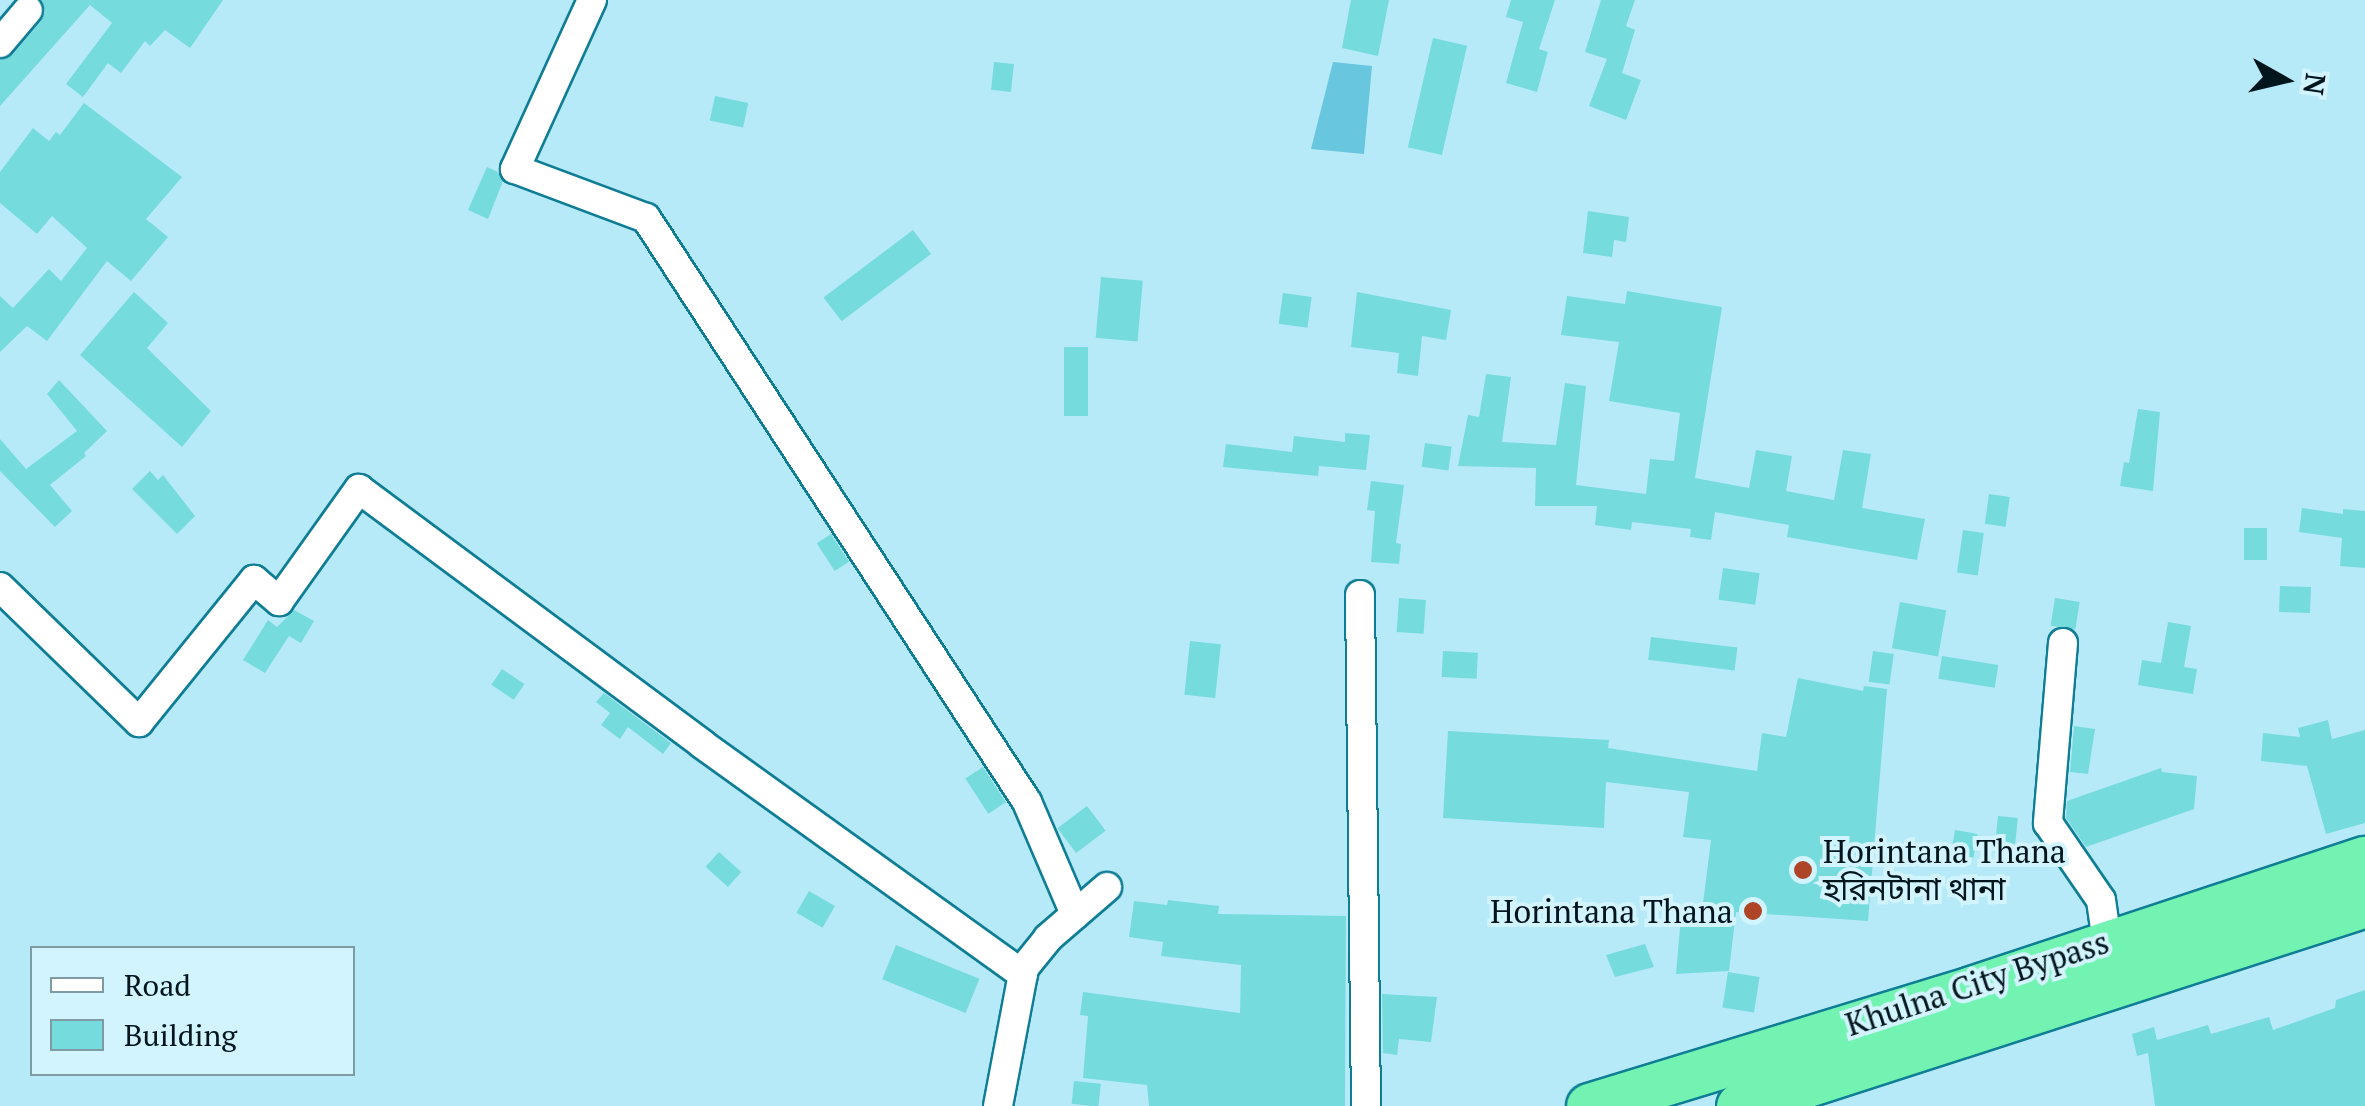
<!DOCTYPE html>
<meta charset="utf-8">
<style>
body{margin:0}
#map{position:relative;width:2365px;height:1106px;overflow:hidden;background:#b6eaf8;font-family:"PT Serif","Noto Sans Bengali",serif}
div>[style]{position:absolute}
.water>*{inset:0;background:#68c6de}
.building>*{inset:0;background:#76dbdd;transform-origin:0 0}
.roads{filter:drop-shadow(2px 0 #0f7e95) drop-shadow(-2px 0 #0f7e95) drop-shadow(0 2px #0f7e95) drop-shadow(0 -2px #0f7e95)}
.minor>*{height:28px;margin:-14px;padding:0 14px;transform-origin:14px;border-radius:14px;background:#fff}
.trunk>*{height:45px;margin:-22.5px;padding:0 22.5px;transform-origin:22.5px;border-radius:22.5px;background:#73f3b2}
.dots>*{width:28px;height:28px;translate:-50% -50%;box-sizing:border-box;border:5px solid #d2f4fe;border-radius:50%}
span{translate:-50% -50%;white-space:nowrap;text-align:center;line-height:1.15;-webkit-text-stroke:8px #d2f4fe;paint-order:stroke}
.poi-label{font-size:32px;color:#00151c}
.left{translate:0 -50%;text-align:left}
.right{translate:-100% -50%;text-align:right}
.street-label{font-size:32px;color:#00151c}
.legend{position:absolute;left:30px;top:946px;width:325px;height:130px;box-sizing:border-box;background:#d2f4fe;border:2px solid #7e9ba4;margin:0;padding:12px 18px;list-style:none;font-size:30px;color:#00151c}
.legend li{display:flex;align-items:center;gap:20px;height:50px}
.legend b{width:50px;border:2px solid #7e9ba4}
.north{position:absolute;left:2235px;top:30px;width:100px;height:100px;-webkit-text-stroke:8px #d2f4fe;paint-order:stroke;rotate:98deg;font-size:28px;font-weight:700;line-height:40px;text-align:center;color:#00151c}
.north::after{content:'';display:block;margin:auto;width:35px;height:45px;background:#00151c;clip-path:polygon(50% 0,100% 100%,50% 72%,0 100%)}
</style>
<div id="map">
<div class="water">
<div style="clip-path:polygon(1333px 62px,1372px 66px,1364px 154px,1311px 149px)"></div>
</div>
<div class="building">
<div style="clip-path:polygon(42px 0,223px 0,190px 48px,165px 30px,150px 46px,145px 41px,121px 73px,108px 63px,83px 97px,66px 84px,112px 23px,90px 5px,0 106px,0 60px,13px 54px,41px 21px,45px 12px)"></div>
<div style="clip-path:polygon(1351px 0,1389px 0,1378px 56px,1342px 48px)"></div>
<div style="clip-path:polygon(1511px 0,1555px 0,1539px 49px,1548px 52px,1537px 92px,1506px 83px,1523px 22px,1506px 17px)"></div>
<div style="clip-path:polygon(1601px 0,1635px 0,1626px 26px,1635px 30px,1622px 73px,1641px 80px,1626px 120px,1589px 106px,1607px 59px,1585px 52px)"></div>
<div style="left:1433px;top:38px;width:35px;height:112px;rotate:13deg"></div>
<div style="left:994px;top:62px;width:20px;height:28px;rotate:6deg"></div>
<div style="left:715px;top:96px;width:34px;height:25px;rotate:12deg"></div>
<div style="clip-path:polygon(84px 103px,182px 177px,146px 219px,168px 237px,131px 281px,107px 261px,47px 341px,27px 326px,0 352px,0 296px,13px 308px,49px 269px,61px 281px,87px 248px,52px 216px,37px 234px,0 203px,0 172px,33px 128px,49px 141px,56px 132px,60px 135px)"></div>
<div style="clip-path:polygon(487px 167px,498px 172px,503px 181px,488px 219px,468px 210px)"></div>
<div style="clip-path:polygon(1588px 211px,1629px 217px,1626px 242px,1614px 240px,1612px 257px,1583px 253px)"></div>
<div style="left:913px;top:230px;width:30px;height:112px;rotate:53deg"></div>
<div style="left:1101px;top:277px;width:42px;height:61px;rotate:5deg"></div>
<div style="clip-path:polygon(1627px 291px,1722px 307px,1695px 478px,1749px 488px,1756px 450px,1792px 456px,1786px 491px,1834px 500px,1843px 450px,1871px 454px,1862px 508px,1925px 519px,1917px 560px,1787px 537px,1789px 525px,1715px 512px,1711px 540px,1690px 537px,1691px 529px,1632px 522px,1631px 530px,1595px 525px,1597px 506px,1535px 506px,1536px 468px,1458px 466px,1468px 415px,1479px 417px,1486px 374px,1511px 377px,1502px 442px,1556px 445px,1565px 383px,1586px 386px,1576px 485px,1646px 494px,1650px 459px,1674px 461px,1680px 413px,1609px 401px,1619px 342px,1561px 335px,1567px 296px,1625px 304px)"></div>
<div style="clip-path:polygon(134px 292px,168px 323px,147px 348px,211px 411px,182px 447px,80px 355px)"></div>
<div style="clip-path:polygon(1357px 292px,1451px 310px,1446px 340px,1422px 336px,1418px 376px,1397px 373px,1399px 353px,1351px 347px)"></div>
<div style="left:1283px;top:293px;width:29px;height:31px;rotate:8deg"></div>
<div style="left:1064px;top:347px;width:24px;height:69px"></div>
<div style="clip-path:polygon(59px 380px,107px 431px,84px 453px,86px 456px,50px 485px,72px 511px,55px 527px,0 471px,0 439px,26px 469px,77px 431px,47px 394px)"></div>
<div style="clip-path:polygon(2138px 409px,2160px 412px,2153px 491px,2120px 486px,2124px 462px,2129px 463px)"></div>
<div style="clip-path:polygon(1345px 433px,1370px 435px,1366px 470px,1319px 466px,1318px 476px,1223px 467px,1226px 444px,1292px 452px,1294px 436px,1345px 442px)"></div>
<div style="left:1425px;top:443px;width:27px;height:24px;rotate:8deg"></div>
<div style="clip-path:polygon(150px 471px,158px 480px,163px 475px,195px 516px,177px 534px,132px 489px)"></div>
<div style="clip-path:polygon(1371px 481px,1404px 485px,1396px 543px,1401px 544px,1399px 564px,1371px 562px,1375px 511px,1367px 510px)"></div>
<div style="left:1989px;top:494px;width:21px;height:30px;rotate:8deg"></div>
<div style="clip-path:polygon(2302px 508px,2343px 514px,2343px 509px,2365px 511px,2365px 568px,2340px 566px,2342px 538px,2299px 532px)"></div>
<div style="left:2244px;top:528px;width:23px;height:32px"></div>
<div style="left:1963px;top:530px;width:21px;height:43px;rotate:8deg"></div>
<div style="left:831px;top:534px;width:33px;height:17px;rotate:57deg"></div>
<div style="left:1723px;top:568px;width:37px;height:32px;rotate:8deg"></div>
<div style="left:2280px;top:586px;width:31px;height:26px;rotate:2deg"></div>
<div style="left:1399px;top:598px;width:27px;height:34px;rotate:4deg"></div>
<div style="left:2055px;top:598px;width:25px;height:28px;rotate:9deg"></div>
<div style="left:1900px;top:602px;width:47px;height:47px;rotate:10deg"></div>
<div style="clip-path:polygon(294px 610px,314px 621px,301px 643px,289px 636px,265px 673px,243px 660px,268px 620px,277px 627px)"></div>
<div style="clip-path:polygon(2168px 622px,2191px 626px,2184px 667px,2197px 669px,2193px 694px,2138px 685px,2142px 660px,2161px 663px)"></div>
<div style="left:1651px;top:637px;width:87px;height:23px;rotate:7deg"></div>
<div style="left:1190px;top:641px;width:31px;height:54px;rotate:6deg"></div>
<div style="left:1443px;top:651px;width:35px;height:26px;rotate:3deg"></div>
<div style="left:1873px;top:651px;width:21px;height:31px;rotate:8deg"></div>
<div style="left:1942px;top:656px;width:57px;height:23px;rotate:9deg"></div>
<div style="left:502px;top:669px;width:27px;height:19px;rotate:34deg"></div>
<div style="clip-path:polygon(1798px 678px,1863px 691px,1864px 686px,1887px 689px,1868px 921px,1736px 912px,1729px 971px,1676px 974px,1681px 916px,1701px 919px,1711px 840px,1683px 837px,1689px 792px,1606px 782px,1604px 828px,1443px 818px,1448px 731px,1609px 740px,1608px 748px,1757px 771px,1762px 733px,1786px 737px)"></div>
<div style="clip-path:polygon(604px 693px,671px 743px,663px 754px,628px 727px,620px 739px,601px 725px,610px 713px,596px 702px)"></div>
<div style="clip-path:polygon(2328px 720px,2332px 739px,2365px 730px,2365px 823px,2326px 834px,2307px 766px,2261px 761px,2263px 733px,2300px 737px,2298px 728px)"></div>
<div style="clip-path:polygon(2074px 726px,2095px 729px,2088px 774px,2070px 772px)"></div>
<div style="left:983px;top:767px;width:42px;height:21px;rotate:57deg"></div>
<div style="clip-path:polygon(2161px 768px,2162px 772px,2197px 776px,2194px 809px,2086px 847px,2066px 818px,2067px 801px)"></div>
<div style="left:1087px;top:806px;width:31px;height:37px;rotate:53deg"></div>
<div style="left:1998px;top:816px;width:20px;height:37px;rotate:6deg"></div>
<div style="left:1955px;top:830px;width:23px;height:24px;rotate:10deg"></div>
<div style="left:719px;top:852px;width:30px;height:20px;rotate:42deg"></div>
<div style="left:809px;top:891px;width:30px;height:25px;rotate:30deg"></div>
<div style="clip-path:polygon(1168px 900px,1219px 906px,1218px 914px,1346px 916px,1345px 1106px,1149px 1106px,1147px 1085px,1083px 1078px,1088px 1016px,1080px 1015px,1083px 992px,1240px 1013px,1241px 965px,1161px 956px,1163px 942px,1129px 937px,1134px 901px,1167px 905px)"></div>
<div style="clip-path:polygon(1645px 944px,1654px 967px,1615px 977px,1606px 955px)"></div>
<div style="left:896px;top:945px;width:90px;height:37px;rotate:22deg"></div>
<div style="left:1728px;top:972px;width:32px;height:36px;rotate:9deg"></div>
<div style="clip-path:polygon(2365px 990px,2365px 1106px,2155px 1106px,2148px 1053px,2137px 1056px,2132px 1034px,2154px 1027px,2157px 1040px,2208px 1025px,2211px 1034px,2269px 1017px,2273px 1030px,2335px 1008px,2336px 1000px)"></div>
<div style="clip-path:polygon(1382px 994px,1437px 997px,1431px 1042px,1399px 1039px,1397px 1055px,1383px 1053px)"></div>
<div style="left:1074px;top:1081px;width:27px;height:23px;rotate:6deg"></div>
</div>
<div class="roads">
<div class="minor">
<div style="left:592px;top:0;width:186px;rotate:114.5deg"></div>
<div style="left:515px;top:169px;width:140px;rotate:20.5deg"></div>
<div style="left:646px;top:218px;width:697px;rotate:56.88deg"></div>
<div style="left:1027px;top:802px;width:122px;rotate:66.8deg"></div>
<div style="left:0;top:43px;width:43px;rotate:-49.7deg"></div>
<div style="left:0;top:587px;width:194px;rotate:44.2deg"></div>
<div style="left:139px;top:722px;width:183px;rotate:-51deg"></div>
<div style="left:254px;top:580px;width:33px;rotate:40deg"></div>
<div style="left:279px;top:601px;width:138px;rotate:-54.5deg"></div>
<div style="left:359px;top:489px;width:427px;rotate:36.6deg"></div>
<div style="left:702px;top:744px;width:395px;rotate:35.7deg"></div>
<div style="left:1360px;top:595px;width:511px;rotate:89.33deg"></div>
<div style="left:2063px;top:643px;width:181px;rotate:94.8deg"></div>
<div style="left:2048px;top:823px;width:93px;rotate:55.5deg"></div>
<div style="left:2101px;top:900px;width:42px;rotate:81.9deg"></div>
<div style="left:998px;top:1106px;width:140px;rotate:-79.3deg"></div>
<div style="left:1024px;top:968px;width:38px;rotate:-51deg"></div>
<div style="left:1048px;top:938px;width:78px;rotate:-40.8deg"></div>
</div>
<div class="trunk">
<div style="left:1589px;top:1106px;width:400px;rotate:-17deg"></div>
<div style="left:1971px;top:989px;width:415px;rotate:-18.3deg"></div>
<div style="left:1739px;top:1106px;width:658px;rotate:-17.88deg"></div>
</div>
</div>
<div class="dots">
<div style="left:1803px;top:870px;background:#ad4526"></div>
<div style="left:1753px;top:911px;background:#ad4526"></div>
</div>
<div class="poi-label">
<span class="left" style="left:1823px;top:870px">Horintana Thana<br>হরিনটানা থানা</span>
<span class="right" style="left:1733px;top:911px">Horintana Thana</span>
</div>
<div class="street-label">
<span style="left:1977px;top:983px;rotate:-18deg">Khulna City Bypass</span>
</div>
<ul class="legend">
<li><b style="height:12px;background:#fff"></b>Road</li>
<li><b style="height:28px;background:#76dbdd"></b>Building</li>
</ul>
<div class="north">N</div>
</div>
